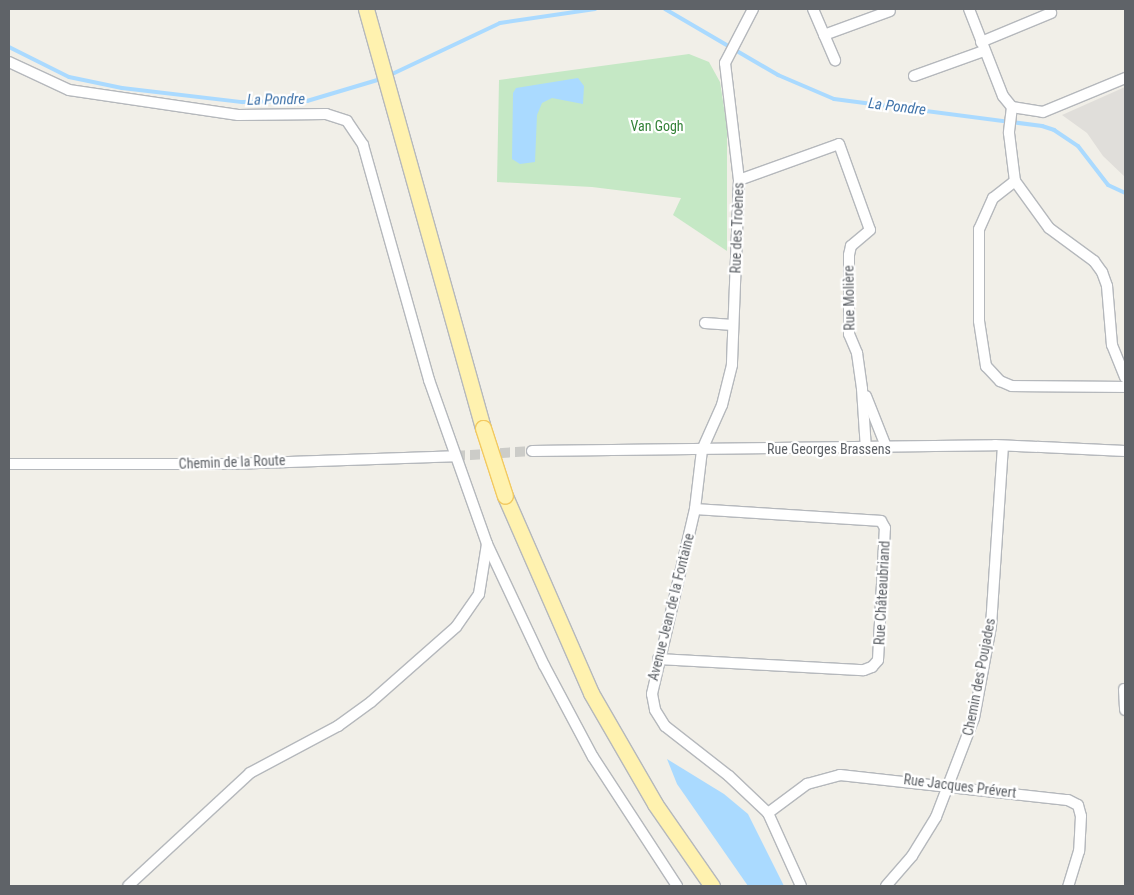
<!DOCTYPE html>
<meta charset="utf-8">
<style>
body{margin:0}
#map{position:relative;width:1134px;height:895px;overflow:hidden;background:#f1efe8;font-family:"Roboto Condensed",sans-serif}
div>[style]{position:absolute}
.industrial>*{inset:0;background:#e0deda}
.green>*{inset:0;background:#c5e8c5}
.water>*{inset:0;background:#aadaff}
.stream>*{height:4px;margin:-2px;padding:0 2px;transform-origin:2px;border-radius:2px;background:#aadaff}
.minor-tunnel>*{height:10px;margin-top:-5px;transform-origin:0;background:repeating-linear-gradient(90deg,#ccccc8 0 10px,transparent 0 15px)}
.roads{filter:drop-shadow(1px 0 #b5b8bc) drop-shadow(-1px 0 #b5b8bc) drop-shadow(0 1px #b5b8bc) drop-shadow(0 -1px #b5b8bc)}
.minor>*{height:10px;margin:-5px;padding:0 5px;transform-origin:5px;border-radius:5px;background:#fff}
.primary>*{height:15px;margin:-7.5px;padding:0 7.5px;transform-origin:7.5px;border-radius:7.5px;background:#fff2af}
.bridges{filter:drop-shadow(1px 0 #f2c960) drop-shadow(-1px 0 #f2c960) drop-shadow(0 1px #f2c960) drop-shadow(0 -1px #f2c960)}
.primary-bridge>*{height:15px;margin:-7.5px;padding:0 7.5px;transform-origin:7.5px;border-radius:7.5px;background:#fff2af}
span{translate:-50% -50%;white-space:nowrap;text-align:center;line-height:1.15;-webkit-text-stroke:4.5px #fff;paint-order:stroke}
.park-label{font-size:14px;color:#348238}
.street-label{font-size:14px;color:#5f6368}
.water-label{font-size:15px;color:#4174aa;font-style:italic}
.frame{position:absolute;inset:0;border:10px solid #5f6368;pointer-events:none}
</style>
<div id="map">
<div class="industrial">
<div style="clip-path:polygon(1125px 87px,1125px 177px,1103px 156px,1087px 133px,1062px 115px)"></div>
</div>
<div class="green">
<div style="clip-path:polygon(689px 54px,709px 62px,720px 82px,727px 127px,727px 251px,673px 215px,681px 198px,592px 187px,497px 182px,499px 80px)"></div>
</div>
<div class="water">
<div style="clip-path:polygon(578px 78px,584px 86px,583px 104px,552px 98px,542px 103px,537px 115px,535px 162px,520px 164px,512px 159px,513px 93px,516px 88px)"></div>
<div style="clip-path:polygon(667px 759px,724px 794px,748px 814px,784px 886px,748px 886px,677px 784px)"></div>
</div>
<div class="stream">
<div style="left:665px;top:9px;width:131px;rotate:30.3deg"></div>
<div style="left:778px;top:75px;width:61px;rotate:23.2deg"></div>
<div style="left:834px;top:99px;width:210px;rotate:7.4deg"></div>
<div style="left:1042px;top:126px;width:13px;rotate:18deg"></div>
<div style="left:1054px;top:130px;width:29px;rotate:34deg"></div>
<div style="left:1078px;top:146px;width:49px;rotate:52.4deg"></div>
<div style="left:1108px;top:185px;width:19px;rotate:25deg"></div>
<div style="left:9px;top:47px;width:67px;rotate:26.6deg"></div>
<div style="left:69px;top:77px;width:54px;rotate:11.7deg"></div>
<div style="left:122px;top:88px;width:121px;rotate:6.7deg"></div>
<div style="left:242px;top:102px;width:65px;rotate:-0.9deg"></div>
<div style="left:307px;top:101px;width:77px;rotate:-16.6deg"></div>
<div style="left:388px;top:76px;width:124px;rotate:-25.3deg"></div>
<div style="left:500px;top:23px;width:96px;rotate:-8.4deg"></div>
</div>
<div class="minor-tunnel">
<div style="left:455px;top:456px;width:77px;rotate:-3.7deg"></div>
</div>
<div class="roads">
<div class="minor">
<div style="left:753px;top:9px;width:61px;rotate:117.4deg"></div>
<div style="left:725px;top:63px;width:118px;rotate:83.2deg"></div>
<div style="left:739px;top:180px;width:185px;rotate:92.2deg"></div>
<div style="left:732px;top:365px;width:41px;rotate:104deg"></div>
<div style="left:722px;top:405px;width:49px;rotate:114deg"></div>
<div style="left:702px;top:450px;width:59px;rotate:96.8deg"></div>
<div style="left:695px;top:509px;width:190px;rotate:103.1deg"></div>
<div style="left:652px;top:694px;width:16px;rotate:79deg"></div>
<div style="left:655px;top:710px;width:19px;rotate:58deg"></div>
<div style="left:665px;top:726px;width:81px;rotate:38deg"></div>
<div style="left:729px;top:776px;width:54px;rotate:43.5deg"></div>
<div style="left:768px;top:813px;width:80px;rotate:65.7deg"></div>
<div style="left:813px;top:9px;width:56px;rotate:66.7deg"></div>
<div style="left:969px;top:9px;width:93px;rotate:68.7deg"></div>
<div style="left:1003px;top:96px;width:14px;rotate:51deg"></div>
<div style="left:824px;top:35px;width:70px;rotate:-20deg"></div>
<div style="left:981px;top:42px;width:76px;rotate:-22.5deg"></div>
<div style="left:9px;top:62px;width:66px;rotate:25deg"></div>
<div style="left:69px;top:90px;width:171px;rotate:8.4deg"></div>
<div style="left:238px;top:115px;width:88px;rotate:-0.7deg"></div>
<div style="left:326px;top:114px;width:22px;rotate:18deg"></div>
<div style="left:347px;top:121px;width:29px;rotate:56deg"></div>
<div style="left:363px;top:145px;width:244px;rotate:74.3deg"></div>
<div style="left:429px;top:380px;width:174px;rotate:70.5deg"></div>
<div style="left:487px;top:544px;width:51px;rotate:99.1deg"></div>
<div style="left:479px;top:594px;width:40px;rotate:124.9deg"></div>
<div style="left:456px;top:627px;width:113px;rotate:138.6deg"></div>
<div style="left:371px;top:702px;width:41px;rotate:144deg"></div>
<div style="left:338px;top:726px;width:100px;rotate:151.9deg"></div>
<div style="left:250px;top:773px;width:166px;rotate:137.2deg"></div>
<div style="left:914px;top:76px;width:74px;rotate:-19.7deg"></div>
<div style="left:1012px;top:107px;width:26px;rotate:97deg"></div>
<div style="left:1009px;top:133px;width:48px;rotate:82.9deg"></div>
<div style="left:1015px;top:181px;width:58px;rotate:54.1deg"></div>
<div style="left:1049px;top:228px;width:56px;rotate:36.3deg"></div>
<div style="left:1094px;top:261px;width:14px;rotate:54deg"></div>
<div style="left:1102px;top:272px;width:15px;rotate:70deg"></div>
<div style="left:1107px;top:286px;width:59px;rotate:85.2deg"></div>
<div style="left:1112px;top:345px;width:35px;rotate:68deg"></div>
<div style="left:1012px;top:107px;width:31px;rotate:9deg"></div>
<div style="left:1043px;top:112px;width:89px;rotate:-22.5deg"></div>
<div style="left:739px;top:180px;width:106px;rotate:-19.8deg"></div>
<div style="left:839px;top:144px;width:91px;rotate:70.2deg"></div>
<div style="left:870px;top:230px;width:25px;rotate:140deg"></div>
<div style="left:851px;top:246px;width:9px;rotate:103deg"></div>
<div style="left:849px;top:255px;width:79px;rotate:90deg"></div>
<div style="left:849px;top:334px;width:21px;rotate:67deg"></div>
<div style="left:857px;top:353px;width:36px;rotate:82deg"></div>
<div style="left:862px;top:389px;width:60px;rotate:86.2deg"></div>
<div style="left:1015px;top:181px;width:28px;rotate:142deg"></div>
<div style="left:993px;top:198px;width:34px;rotate:114deg"></div>
<div style="left:979px;top:229px;width:92px;rotate:90deg"></div>
<div style="left:979px;top:321px;width:46px;rotate:81.2deg"></div>
<div style="left:986px;top:366px;width:21px;rotate:47deg"></div>
<div style="left:1000px;top:381px;width:13px;rotate:23deg"></div>
<div style="left:1012px;top:386px;width:113px;rotate:0.5deg"></div>
<div style="left:705px;top:323px;width:28px;rotate:4deg"></div>
<div style="left:866px;top:396px;width:57px;rotate:68.4deg"></div>
<div style="left:532px;top:451px;width:463px;rotate:-0.7deg"></div>
<div style="left:995px;top:445px;width:130px;rotate:2.6deg"></div>
<div style="left:9px;top:464px;width:222px"></div>
<div style="left:231px;top:464px;width:224px;rotate:-2deg"></div>
<div style="left:487px;top:544px;width:134px;rotate:64.8deg"></div>
<div style="left:544px;top:665px;width:104px;rotate:62deg"></div>
<div style="left:593px;top:757px;width:154px;rotate:56.9deg"></div>
<div style="left:658px;top:659px;width:206px;rotate:3.1deg"></div>
<div style="left:864px;top:670px;width:9px;rotate:-21deg"></div>
<div style="left:872px;top:667px;width:9px;rotate:-49deg"></div>
<div style="left:878px;top:660px;width:132px;rotate:-87deg"></div>
<div style="left:885px;top:528px;width:8px;rotate:-120deg"></div>
<div style="left:881px;top:521px;width:186px;rotate:-176.3deg"></div>
<div style="left:1124px;top:689px;width:21px;rotate:87deg"></div>
<div style="left:768px;top:813px;width:49px;rotate:-36.6deg"></div>
<div style="left:807px;top:784px;width:34px;rotate:-15deg"></div>
<div style="left:840px;top:775px;width:229px;rotate:6.3deg"></div>
<div style="left:1068px;top:800px;width:11px;rotate:27deg"></div>
<div style="left:1078px;top:805px;width:11px;rotate:75deg"></div>
<div style="left:1081px;top:816px;width:35px;rotate:93deg"></div>
<div style="left:1079px;top:851px;width:37px;rotate:107deg"></div>
<div style="left:886px;top:886px;width:40px;rotate:-49deg"></div>
<div style="left:912px;top:856px;width:46px;rotate:-58.4deg"></div>
<div style="left:936px;top:817px;width:106px;rotate:-69deg"></div>
<div style="left:974px;top:718px;width:94px;rotate:-79.5deg"></div>
<div style="left:991px;top:626px;width:180px;rotate:-86.2deg"></div>
</div>
<div class="primary">
<div style="left:366px;top:9px;width:435px;rotate:74.4deg"></div>
<div style="left:505px;top:496px;width:215px;rotate:66.4deg"></div>
<div style="left:591px;top:693px;width:128px;rotate:60deg"></div>
<div style="left:655px;top:804px;width:100px;rotate:55.2deg"></div>
</div>
</div>
<div class="bridges">
<div class="primary-bridge">
<div style="left:483px;top:428px;width:71px;rotate:72.1deg"></div>
</div>
</div>
<div class="park-label">
<span style="left:657px;top:126px">Van Gogh</span>
</div>
<div class="street-label">
<span style="left:737px;top:228px;rotate:-88deg">Rue des Troènes</span>
<span style="left:849px;top:298px;rotate:-91deg">Rue Molière</span>
<span style="left:829px;top:449px">Rue Georges Brassens</span>
<span style="left:232px;top:462px;rotate:-2deg">Chemin de la Route</span>
<span style="left:882px;top:593px;rotate:-87deg">Rue Châteaubriand</span>
<span style="left:671px;top:607px;rotate:-76deg">Avenue Jean de la Fontaine</span>
<span style="left:979px;top:677px;rotate:-79deg">Chemin des Poujades</span>
<span style="left:960px;top:786px;rotate:7deg">Rue Jacques Prévert</span>
</div>
<div class="water-label">
<span style="left:276px;top:100px;rotate:-1deg">La Pondre</span>
<span style="left:897px;top:107px;rotate:7deg">La Pondre</span>
</div>
<div class="frame"></div>
</div>
